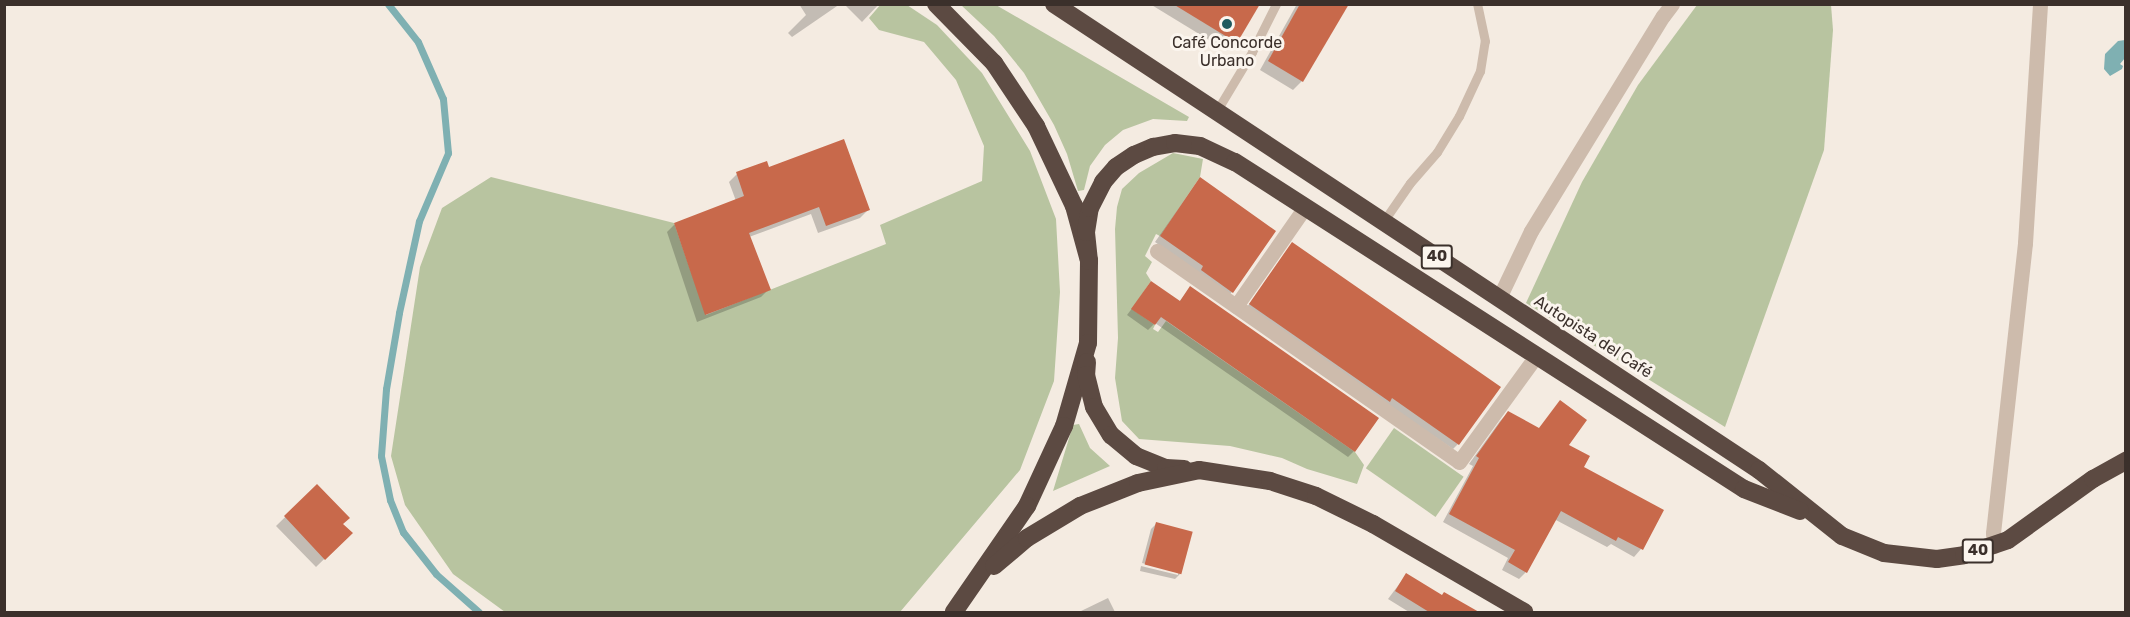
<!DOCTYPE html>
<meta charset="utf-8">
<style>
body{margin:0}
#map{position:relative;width:2130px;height:617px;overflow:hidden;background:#f4ebe1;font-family:Rubik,sans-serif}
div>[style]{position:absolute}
.green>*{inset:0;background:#b8c4a0;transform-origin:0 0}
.water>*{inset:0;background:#7fb0b2}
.shadow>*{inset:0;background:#0003}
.stream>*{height:7px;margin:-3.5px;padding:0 3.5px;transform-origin:3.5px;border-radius:3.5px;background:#7fb0b2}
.building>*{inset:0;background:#c8694b;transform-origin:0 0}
.lane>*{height:9px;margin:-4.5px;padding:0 4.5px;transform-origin:4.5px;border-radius:4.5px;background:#cdbbac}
.street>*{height:15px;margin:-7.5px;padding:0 7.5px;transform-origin:7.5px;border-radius:7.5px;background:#cdbbac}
.highway>*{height:18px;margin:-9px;padding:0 9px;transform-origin:9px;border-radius:9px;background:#5c4a42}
.dots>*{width:16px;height:16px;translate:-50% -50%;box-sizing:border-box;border:3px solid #fbf5ee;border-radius:50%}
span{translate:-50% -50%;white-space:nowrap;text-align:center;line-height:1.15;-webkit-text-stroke:6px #fbf5ee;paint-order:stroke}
.shield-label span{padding:2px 4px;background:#fbf5ee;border:2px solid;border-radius:4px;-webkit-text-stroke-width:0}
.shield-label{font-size:15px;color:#3b302b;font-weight:700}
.poi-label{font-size:16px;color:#3b302b}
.street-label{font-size:16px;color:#3b302b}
.frame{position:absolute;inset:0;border:6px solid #3b302b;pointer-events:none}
</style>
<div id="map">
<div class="green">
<div style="clip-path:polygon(881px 4px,907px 5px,937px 25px,982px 73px,1030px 151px,1056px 219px,1060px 292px,1054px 381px,1020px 470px,900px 612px,505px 612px,453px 574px,405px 505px,391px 456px,420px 267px,442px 208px,491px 177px,674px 223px,706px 315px,886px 244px,880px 225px,982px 181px,984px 146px,956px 80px,924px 42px,879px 30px,869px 18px)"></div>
<div style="clip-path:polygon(961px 5px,996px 5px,1189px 117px,1187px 121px,1153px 119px,1123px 130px,1105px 145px,1090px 166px,1084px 190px,1078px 191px,1067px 154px,1054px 125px,1024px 73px,994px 36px)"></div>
<div style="clip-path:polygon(1697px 5px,1831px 5px,1833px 30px,1824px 150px,1725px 427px,1526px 303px,1582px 182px,1638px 85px)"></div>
<div style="clip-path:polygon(1173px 153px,1203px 159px,1200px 177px,1160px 236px,1156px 234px,1145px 256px,1152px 262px,1146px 273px,1151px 281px,1132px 309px,1155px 325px,1153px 329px,1158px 332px,1166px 321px,1355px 452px,1364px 465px,1357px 484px,1307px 469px,1282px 458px,1230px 446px,1139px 439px,1122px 421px,1115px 378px,1118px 338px,1115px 229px,1117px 207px,1122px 189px,1139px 173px)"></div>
<div style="clip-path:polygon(1079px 424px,1090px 448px,1110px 466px,1053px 491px,1073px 425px)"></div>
<div style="left:1394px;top:428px;width:85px;height:49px;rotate:35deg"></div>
</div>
<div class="water">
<div style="clip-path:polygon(2125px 40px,2125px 58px,2120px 64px,2123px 66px,2122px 69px,2110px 76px,2104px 69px,2105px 54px,2118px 41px)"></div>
</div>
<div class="shadow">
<div style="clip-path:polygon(799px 4px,840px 4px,792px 37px,788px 33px,806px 15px)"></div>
<div style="clip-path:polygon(844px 4px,879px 4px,862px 22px)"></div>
<div style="clip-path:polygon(1150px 4px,1258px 4px,1236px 42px,1227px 51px)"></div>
<div style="clip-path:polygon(1297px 4px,1348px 4px,1302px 81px,1293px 90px,1260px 70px)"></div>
<div style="clip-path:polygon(768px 169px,868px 210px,860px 218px,818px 233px,811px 214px,749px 237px,769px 289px,761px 297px,697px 322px,667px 232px,675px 224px,736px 201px,729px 182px,737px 174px)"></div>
<div style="clip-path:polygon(1195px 185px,1232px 292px,1227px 297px,1199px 273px,1155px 242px)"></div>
<div style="clip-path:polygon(1287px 250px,1458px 444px,1453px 449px,1245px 310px)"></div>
<div style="clip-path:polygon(1151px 283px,1179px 302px,1190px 288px,1376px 418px,1354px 451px,1348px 457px,1155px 323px,1148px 330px,1127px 315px)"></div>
<div style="clip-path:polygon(1560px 402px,1567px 445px,1641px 549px,1634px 557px,1611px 544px,1607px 547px,1554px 519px,1526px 572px,1519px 579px,1502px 570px,1508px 558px,1443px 522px,1473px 466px,1469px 464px,1500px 421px,1508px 413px,1538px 430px)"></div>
<div style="clip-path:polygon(317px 486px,341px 524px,351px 533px,316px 567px,276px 526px)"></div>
<div style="clip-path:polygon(1156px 524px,1180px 574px,1175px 579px,1140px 571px,1141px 566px,1178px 575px,1178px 572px,1142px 563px,1151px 529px)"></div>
<div style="clip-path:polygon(1406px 575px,1441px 596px,1444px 594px,1476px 612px,1409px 612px,1388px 599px)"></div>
<div style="clip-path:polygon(1108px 598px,1115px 612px,1079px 612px)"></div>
</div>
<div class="stream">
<div style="left:388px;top:4px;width:48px;rotate:51.7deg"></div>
<div style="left:418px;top:42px;width:62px;rotate:66.3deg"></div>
<div style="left:443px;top:99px;width:54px;rotate:84.7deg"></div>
<div style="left:448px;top:153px;width:74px;rotate:113.1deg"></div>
<div style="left:419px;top:221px;width:94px;rotate:102.3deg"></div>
<div style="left:399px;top:313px;width:77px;rotate:99.7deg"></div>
<div style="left:386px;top:389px;width:67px;rotate:94.3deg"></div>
<div style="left:381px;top:456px;width:45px;rotate:78.4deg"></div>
<div style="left:390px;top:500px;width:35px;rotate:68deg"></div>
<div style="left:403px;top:532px;width:53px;rotate:51.8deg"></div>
<div style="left:436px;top:574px;width:57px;rotate:41.5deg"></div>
</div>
<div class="building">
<div style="clip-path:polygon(1173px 4px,1260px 4px,1237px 43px)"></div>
<div style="clip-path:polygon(1300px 4px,1349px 4px,1303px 82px,1268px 61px)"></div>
<div style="clip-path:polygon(844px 139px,870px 210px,826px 226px,819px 207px,749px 233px,771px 290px,705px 315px,674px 223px,744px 196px,736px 172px,767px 161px,769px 167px)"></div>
<div style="clip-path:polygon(1200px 177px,1276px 231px,1233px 293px,1201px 270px,1203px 266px,1160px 236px)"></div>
<div style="clip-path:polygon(1292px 242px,1501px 387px,1459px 445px,1392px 398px,1390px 402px,1249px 304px)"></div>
<div style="clip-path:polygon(1151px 281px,1180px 301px,1190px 286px,1379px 418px,1355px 452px,1161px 317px,1155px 325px,1131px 309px)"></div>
<div style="clip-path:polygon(1560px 400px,1587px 420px,1569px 445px,1590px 456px,1584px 467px,1664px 510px,1643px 550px,1618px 537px,1616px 541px,1561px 511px,1527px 573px,1508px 562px,1515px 550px,1449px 514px,1479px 458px,1476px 456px,1508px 411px,1539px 428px)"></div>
<div style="clip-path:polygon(317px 484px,350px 518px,343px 524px,353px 533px,325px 560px,284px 516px)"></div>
<div style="left:1156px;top:522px;width:38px;height:44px;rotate:15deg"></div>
<div style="clip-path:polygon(1406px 573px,1442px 595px,1444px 592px,1479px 612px,1429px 612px,1395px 591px)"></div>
</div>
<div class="lane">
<div style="left:1216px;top:112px;width:70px;rotate:-59deg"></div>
<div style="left:1252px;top:52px;width:54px;rotate:-63.4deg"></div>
<div style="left:1383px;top:222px;width:47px;rotate:-55.3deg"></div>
<div style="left:1410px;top:183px;width:41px;rotate:-48.9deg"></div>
<div style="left:1437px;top:152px;width:42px;rotate:-58.6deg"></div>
<div style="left:1459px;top:116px;width:50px;rotate:-65deg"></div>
<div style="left:1480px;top:71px;width:30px;rotate:-81deg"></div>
<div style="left:1485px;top:41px;width:38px;rotate:-102deg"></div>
</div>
<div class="street">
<div style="left:1157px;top:251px;width:368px;rotate:34.9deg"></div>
<div style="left:1459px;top:462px;width:131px;rotate:-54deg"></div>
<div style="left:1499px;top:298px;width:74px;rotate:-64.5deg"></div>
<div style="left:1531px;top:231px;width:252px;rotate:-58.5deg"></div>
<div style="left:1663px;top:16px;width:15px;rotate:-53deg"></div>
<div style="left:1236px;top:306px;width:121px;rotate:-55.1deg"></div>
<div style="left:1994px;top:546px;width:13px;rotate:-94deg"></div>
<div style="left:1993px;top:533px;width:292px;rotate:-83.7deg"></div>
<div style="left:2025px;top:243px;width:239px;rotate:-86.4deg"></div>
</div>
<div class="highway">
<div style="left:936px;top:4px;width:83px;rotate:45.5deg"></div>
<div style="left:994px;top:63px;width:76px;rotate:56.3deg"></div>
<div style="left:1036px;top:126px;width:89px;rotate:64.6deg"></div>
<div style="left:1074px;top:206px;width:57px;rotate:74.7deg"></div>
<div style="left:1089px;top:261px;width:82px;rotate:90.7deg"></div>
<div style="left:1088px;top:343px;width:86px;rotate:106.1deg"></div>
<div style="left:1064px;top:426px;width:88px;rotate:114.8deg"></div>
<div style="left:1027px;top:506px;width:129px;rotate:124.6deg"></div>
<div style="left:1054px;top:4px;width:845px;rotate:33.46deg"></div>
<div style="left:1759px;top:470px;width:106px;rotate:38.5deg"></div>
<div style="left:1842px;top:536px;width:45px;rotate:22deg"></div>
<div style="left:1884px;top:553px;width:53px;rotate:6.5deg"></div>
<div style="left:1937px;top:559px;width:27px;rotate:-8deg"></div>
<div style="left:1964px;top:555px;width:46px;rotate:-18.8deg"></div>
<div style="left:2008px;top:540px;width:105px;rotate:-35.7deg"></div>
<div style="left:2093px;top:479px;width:38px;rotate:-29deg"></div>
<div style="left:1089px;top:261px;width:29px;rotate:-96deg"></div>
<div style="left:1086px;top:232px;width:24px;rotate:-81deg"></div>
<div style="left:1090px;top:208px;width:29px;rotate:-63deg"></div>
<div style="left:1103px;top:182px;width:20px;rotate:-49deg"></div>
<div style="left:1116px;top:167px;width:22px;rotate:-34deg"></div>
<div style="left:1134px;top:155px;width:21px;rotate:-23deg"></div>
<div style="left:1153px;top:147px;width:22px;rotate:-10deg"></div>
<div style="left:1175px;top:143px;width:25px;rotate:7deg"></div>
<div style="left:1200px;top:146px;width:38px;rotate:25deg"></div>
<div style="left:1235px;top:162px;width:605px;rotate:32.72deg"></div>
<div style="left:1744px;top:489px;width:60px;rotate:21.4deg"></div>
<div style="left:1087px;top:362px;width:13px;rotate:94deg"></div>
<div style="left:1086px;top:375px;width:33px;rotate:76deg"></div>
<div style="left:1094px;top:407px;width:33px;rotate:59deg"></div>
<div style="left:1111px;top:435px;width:33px;rotate:40deg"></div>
<div style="left:1136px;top:456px;width:32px;rotate:22deg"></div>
<div style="left:1166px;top:468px;width:18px;rotate:3deg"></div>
<div style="left:994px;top:566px;width:43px;rotate:-40.3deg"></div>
<div style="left:1027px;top:538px;width:62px;rotate:-31.1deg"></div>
<div style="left:1080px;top:506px;width:62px;rotate:-21.6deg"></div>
<div style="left:1138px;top:483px;width:62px;rotate:-12deg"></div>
<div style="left:1199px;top:470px;width:72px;rotate:8.8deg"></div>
<div style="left:1270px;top:481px;width:48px;rotate:18.1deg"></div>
<div style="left:1316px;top:496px;width:64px;rotate:26.2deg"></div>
<div style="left:1373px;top:524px;width:175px;rotate:30.2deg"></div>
</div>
<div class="dots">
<div style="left:1227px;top:24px;background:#1f5a5e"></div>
</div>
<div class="shield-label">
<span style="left:1437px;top:257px">40</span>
<span style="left:1978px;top:551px">40</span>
</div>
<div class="poi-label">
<span style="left:1227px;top:52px">Café Concorde<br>Urbano</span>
</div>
<div class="street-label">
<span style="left:1593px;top:337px;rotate:33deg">Autopista del Café</span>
</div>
<div class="frame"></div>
</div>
